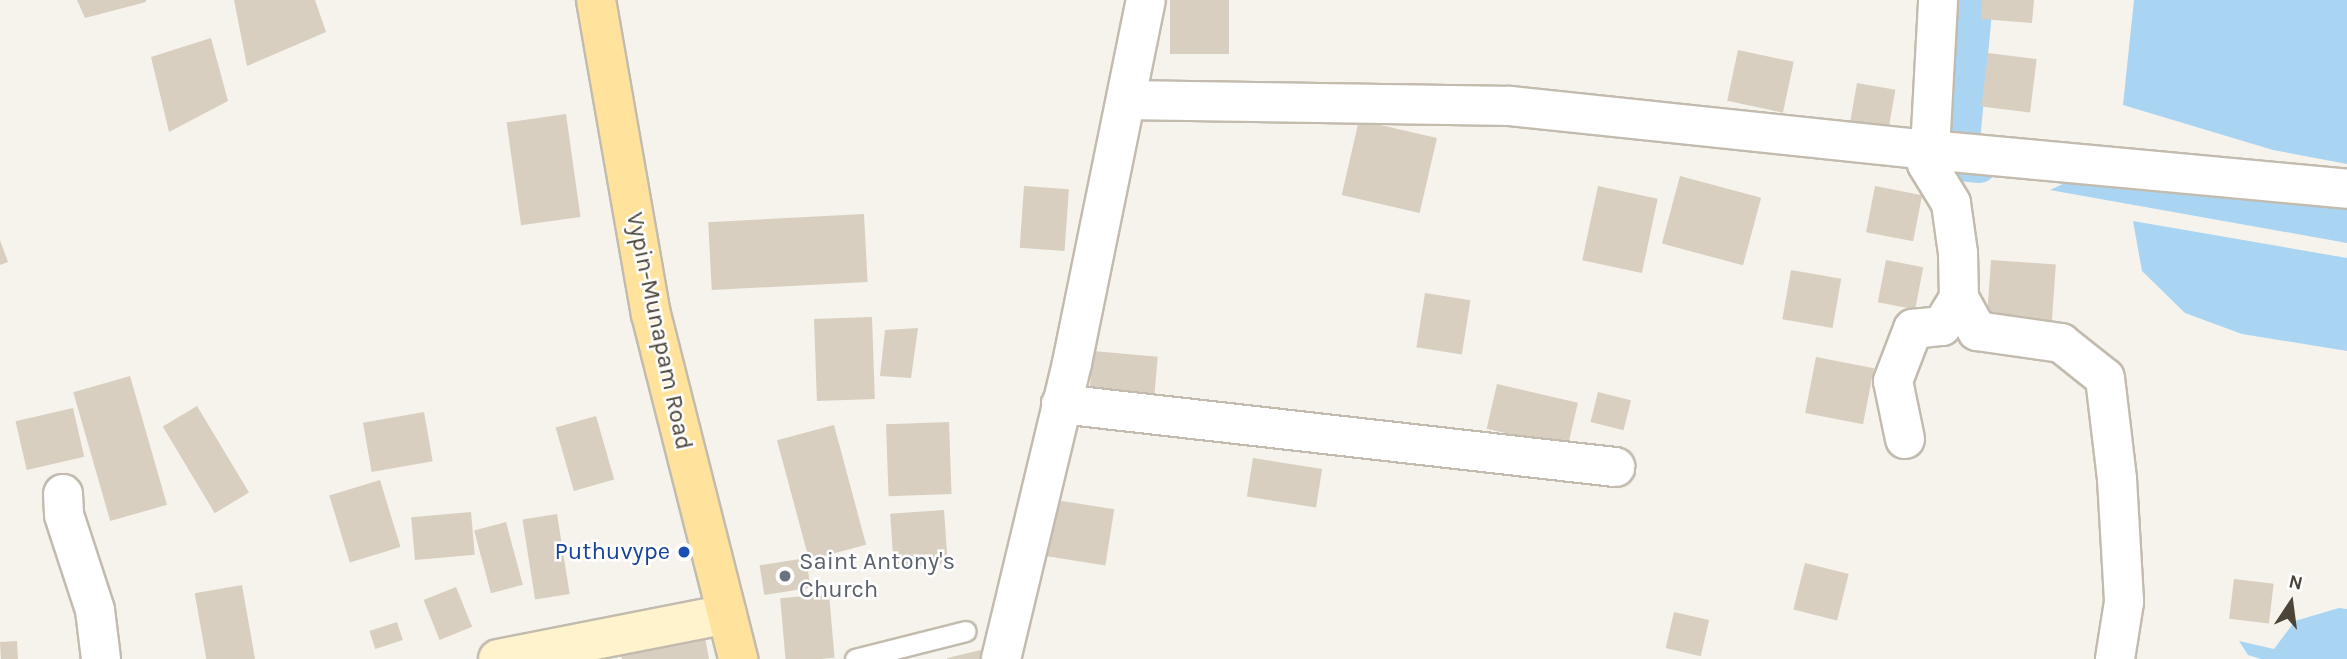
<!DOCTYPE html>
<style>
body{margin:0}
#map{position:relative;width:2347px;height:659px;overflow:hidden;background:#f6f3ec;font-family:Karla,sans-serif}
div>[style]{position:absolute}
.water>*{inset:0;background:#a9d4f2}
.canal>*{height:35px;margin:-17.5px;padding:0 17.5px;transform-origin:17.5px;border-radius:17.5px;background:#a9d4f2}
.building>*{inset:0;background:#d8cfc1;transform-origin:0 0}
.roads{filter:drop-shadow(2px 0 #c2bbae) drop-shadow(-2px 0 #c2bbae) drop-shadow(0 2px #c2bbae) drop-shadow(0 -2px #c2bbae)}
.service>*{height:19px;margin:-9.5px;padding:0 9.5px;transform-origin:9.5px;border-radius:9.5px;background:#fff}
.minor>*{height:38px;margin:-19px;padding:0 19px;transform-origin:19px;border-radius:19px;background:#fff}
.secondary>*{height:38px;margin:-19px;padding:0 19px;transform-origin:19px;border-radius:19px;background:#fff3cd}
.primary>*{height:38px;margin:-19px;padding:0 19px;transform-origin:19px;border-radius:19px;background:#ffe39c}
.dots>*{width:19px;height:19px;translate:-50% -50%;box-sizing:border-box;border:4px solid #fff;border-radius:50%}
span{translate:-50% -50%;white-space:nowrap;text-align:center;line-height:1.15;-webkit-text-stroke:5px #fff;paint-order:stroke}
.street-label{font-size:24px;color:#4b4439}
.transit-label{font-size:24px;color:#164399}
.right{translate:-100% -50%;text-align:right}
.worship-label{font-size:24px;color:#5b616d}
.left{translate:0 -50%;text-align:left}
.north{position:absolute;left:2256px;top:568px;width:70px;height:70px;-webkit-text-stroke:5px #fff;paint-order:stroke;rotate:13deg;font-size:19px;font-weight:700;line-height:28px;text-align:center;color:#4b4439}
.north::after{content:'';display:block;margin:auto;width:24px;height:32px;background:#4b4439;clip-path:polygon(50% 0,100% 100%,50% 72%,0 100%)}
</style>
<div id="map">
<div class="water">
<div style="clip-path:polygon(2134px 0,2347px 0,2347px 164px,2273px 150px,2123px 105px)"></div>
<div style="clip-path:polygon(2082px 175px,2347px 204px,2347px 243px,2050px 190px)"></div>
<div style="clip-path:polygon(2133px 221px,2347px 258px,2347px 351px,2242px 334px,2185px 313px,2142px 271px)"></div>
<div style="clip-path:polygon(2339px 608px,2347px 609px,2347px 659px,2261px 659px,2248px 655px,2239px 641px,2274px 649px,2295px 621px)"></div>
</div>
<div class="canal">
<div style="left:1975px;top:0;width:164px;rotate:95.3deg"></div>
<div style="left:1960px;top:163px;width:19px;rotate:6deg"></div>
</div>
<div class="building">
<div style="clip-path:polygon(77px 0,146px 0,146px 2px,85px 18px)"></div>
<div style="clip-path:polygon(234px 0,315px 0,326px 32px,247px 66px)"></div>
<div style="left:1170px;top:0;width:59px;height:54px"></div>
<div style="clip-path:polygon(1982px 0,2034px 0,2032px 23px,1981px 19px)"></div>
<div style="clip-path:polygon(211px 38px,228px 101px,169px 132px,151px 57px)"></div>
<div style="left:1738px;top:50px;width:57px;height:52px;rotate:12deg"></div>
<div style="left:1988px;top:53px;width:49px;height:54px;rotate:7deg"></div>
<div style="left:1857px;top:83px;width:39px;height:41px;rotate:10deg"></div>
<div style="left:566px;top:114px;width:104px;height:60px;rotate:82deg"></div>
<div style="left:1359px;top:120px;width:80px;height:77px;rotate:13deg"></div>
<div style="left:1680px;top:176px;width:84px;height:70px;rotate:15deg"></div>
<div style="left:1024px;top:186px;width:45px;height:62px;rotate:4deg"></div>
<div style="left:1598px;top:186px;width:61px;height:76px;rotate:12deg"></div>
<div style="left:1875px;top:186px;width:48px;height:47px;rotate:11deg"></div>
<div style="left:864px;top:214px;width:68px;height:156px;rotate:87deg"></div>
<div style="clip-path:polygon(0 240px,8px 262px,0 265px)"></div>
<div style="left:1886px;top:260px;width:38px;height:43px;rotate:11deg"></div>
<div style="left:1991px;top:260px;width:65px;height:59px;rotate:4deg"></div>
<div style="left:1791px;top:270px;width:51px;height:50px;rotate:10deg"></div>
<div style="left:1425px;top:293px;width:46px;height:55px;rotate:9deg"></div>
<div style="left:872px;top:317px;width:82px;height:58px;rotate:88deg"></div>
<div style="clip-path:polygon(918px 328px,911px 378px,880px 376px,885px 330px)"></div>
<div style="left:1093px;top:351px;width:65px;height:37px;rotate:5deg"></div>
<div style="left:1816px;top:357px;width:59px;height:57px;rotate:11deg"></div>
<div style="left:130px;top:376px;width:134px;height:59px;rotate:74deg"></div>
<div style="left:1497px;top:384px;width:83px;height:46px;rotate:13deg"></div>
<div style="left:1598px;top:392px;width:34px;height:31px;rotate:14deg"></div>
<div style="left:197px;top:406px;width:101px;height:40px;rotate:59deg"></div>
<div style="left:73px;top:408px;width:50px;height:59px;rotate:77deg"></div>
<div style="left:424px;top:412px;width:50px;height:62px;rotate:80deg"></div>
<div style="left:596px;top:416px;width:66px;height:42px;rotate:74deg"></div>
<div style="left:949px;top:422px;width:72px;height:63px;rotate:88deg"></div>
<div style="left:834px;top:425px;width:124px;height:59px;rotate:75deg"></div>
<div style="left:1253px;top:458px;width:70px;height:39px;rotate:9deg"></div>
<div style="left:380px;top:480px;width:70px;height:53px;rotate:73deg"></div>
<div style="left:1056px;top:500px;width:59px;height:57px;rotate:9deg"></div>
<div style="left:944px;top:510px;width:54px;height:54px;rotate:86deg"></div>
<div style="left:471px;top:512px;width:43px;height:60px;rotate:85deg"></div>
<div style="left:557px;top:514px;width:81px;height:35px;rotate:81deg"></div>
<div style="left:506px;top:522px;width:65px;height:33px;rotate:75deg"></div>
<div style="left:806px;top:558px;width:30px;height:47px;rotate:81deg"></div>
<div style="left:1805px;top:563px;width:45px;height:48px;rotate:14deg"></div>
<div style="left:2234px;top:579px;width:40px;height:40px;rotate:7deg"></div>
<div style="left:242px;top:585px;width:75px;height:48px;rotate:80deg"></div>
<div style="left:456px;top:587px;width:43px;height:35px;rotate:68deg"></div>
<div style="left:829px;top:594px;width:64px;height:49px;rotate:85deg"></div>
<div style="left:1674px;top:612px;width:36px;height:37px;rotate:13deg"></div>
<div style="left:397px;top:622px;width:19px;height:29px;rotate:72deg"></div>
<div style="clip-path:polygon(704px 631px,709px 659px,622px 659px,619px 647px)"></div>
<div style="left:17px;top:641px;width:18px;height:17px;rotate:87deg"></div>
<div style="clip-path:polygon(981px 650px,983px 659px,947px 659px,947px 658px)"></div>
</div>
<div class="roads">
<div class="service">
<div style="left:855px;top:659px;width:114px;rotate:-14.2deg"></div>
</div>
<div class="minor">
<div style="left:1128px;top:100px;width:382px;rotate:0.9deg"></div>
<div style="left:1510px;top:106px;width:422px;rotate:6deg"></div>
<div style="left:1930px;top:150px;width:419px;rotate:5.3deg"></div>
<div style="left:1959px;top:298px;width:38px;rotate:61deg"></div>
<div style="left:1977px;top:331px;width:85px;rotate:8.1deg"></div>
<div style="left:2061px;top:343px;width:56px;rotate:38.5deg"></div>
<div style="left:2105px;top:378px;width:102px;rotate:83.2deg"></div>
<div style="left:2117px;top:479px;width:123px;rotate:86.7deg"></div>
<div style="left:2124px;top:602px;width:58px;rotate:99deg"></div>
<div style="left:1061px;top:404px;width:558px;rotate:6.49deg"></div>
<div style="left:1905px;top:439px;width:59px;rotate:-101.7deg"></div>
<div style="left:1893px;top:381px;width:56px;rotate:-69deg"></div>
<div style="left:1913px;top:329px;width:29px;rotate:-6deg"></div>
<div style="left:1942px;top:326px;width:33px;rotate:-59deg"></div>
<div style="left:1959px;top:298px;width:45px;rotate:-91.3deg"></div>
<div style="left:1958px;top:253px;width:50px;rotate:-98deg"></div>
<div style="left:1951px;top:203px;width:46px;rotate:-121.6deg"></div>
<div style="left:1927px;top:164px;width:14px;rotate:-78deg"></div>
<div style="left:1930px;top:150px;width:150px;rotate:-86.9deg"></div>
<div style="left:63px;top:494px;width:21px;rotate:87deg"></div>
<div style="left:64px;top:515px;width:100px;rotate:71.9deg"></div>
<div style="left:95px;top:610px;width:49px;rotate:83deg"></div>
<div style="left:1001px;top:659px;width:304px;rotate:-76.5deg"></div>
<div style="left:1072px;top:363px;width:370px;rotate:-78.5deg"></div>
</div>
<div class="secondary">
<div style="left:498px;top:659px;width:233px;rotate:-11.1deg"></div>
</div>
<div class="primary">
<div style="left:596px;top:0;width:319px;rotate:80.1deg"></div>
<div style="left:651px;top:314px;width:356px;rotate:75.8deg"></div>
</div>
</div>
<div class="dots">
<div style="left:684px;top:552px;background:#1a4fb4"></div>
<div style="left:785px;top:576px;background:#6b7280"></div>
</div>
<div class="street-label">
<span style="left:659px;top:331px;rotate:78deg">Vypin-Munapam Road</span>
</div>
<div class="transit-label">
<span class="right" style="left:670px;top:552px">Puthuvype</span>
</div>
<div class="worship-label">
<span class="left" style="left:799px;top:576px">Saint Antony's<br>Church</span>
</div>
<div class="north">N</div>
</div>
